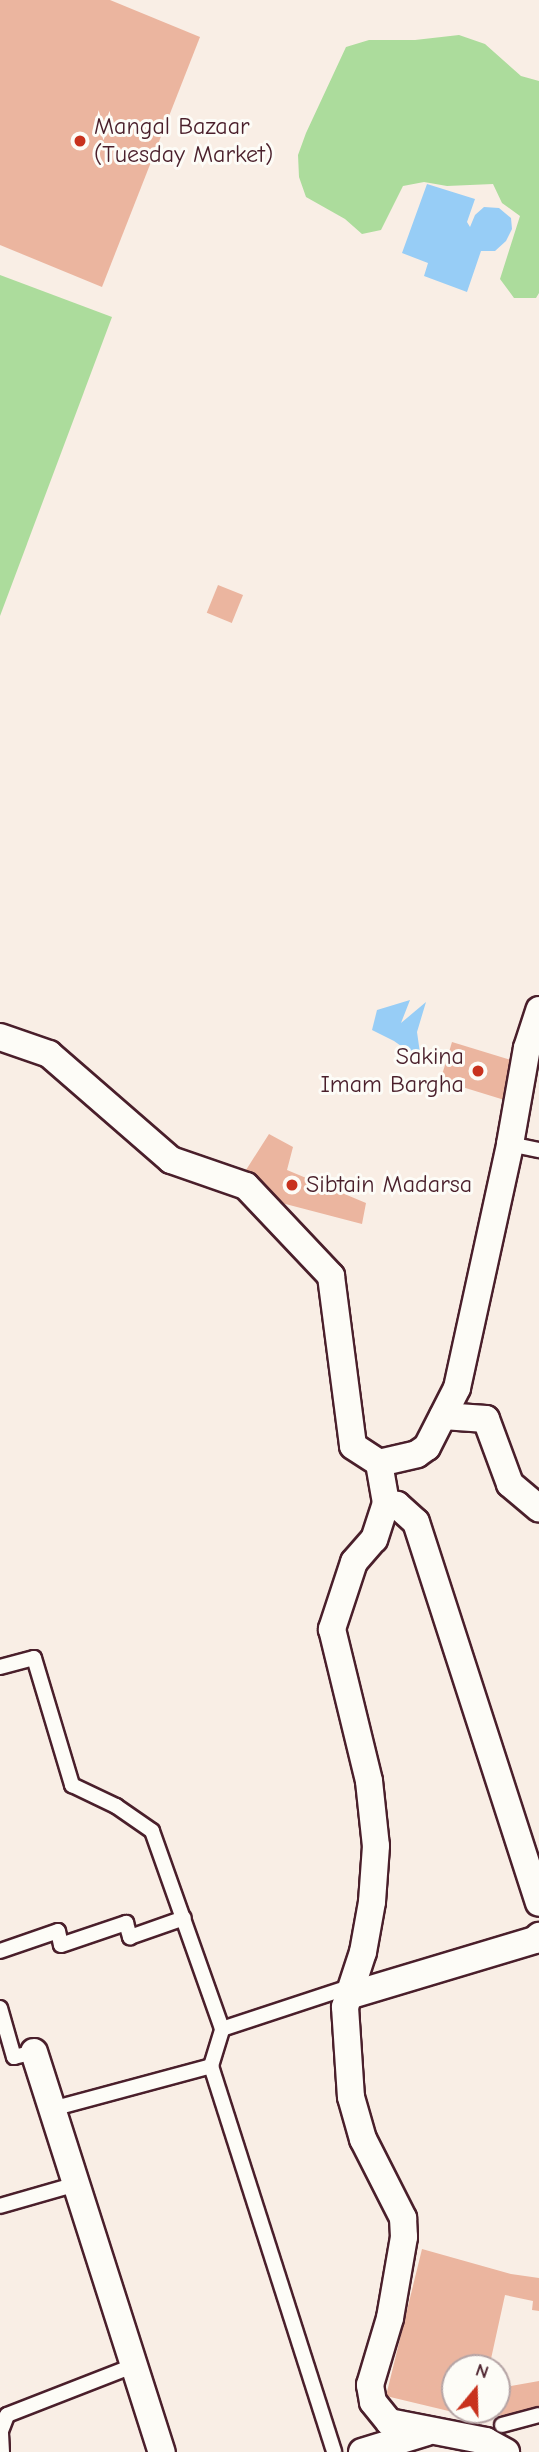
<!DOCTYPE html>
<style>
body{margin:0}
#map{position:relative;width:539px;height:2452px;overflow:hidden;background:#f9eee5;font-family:"Comic Neue",sans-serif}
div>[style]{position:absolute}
.green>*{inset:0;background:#acdc9c}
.water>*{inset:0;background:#97cdf6}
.building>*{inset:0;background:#ebb59f;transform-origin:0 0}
.roads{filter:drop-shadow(2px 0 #4a1f2b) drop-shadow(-2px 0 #4a1f2b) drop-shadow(0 2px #4a1f2b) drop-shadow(0 -2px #4a1f2b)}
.service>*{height:14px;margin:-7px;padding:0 7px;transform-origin:7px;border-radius:7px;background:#fdfcf7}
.minor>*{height:26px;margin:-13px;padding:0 13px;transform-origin:13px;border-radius:13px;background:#fdfcf7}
.dots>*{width:19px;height:19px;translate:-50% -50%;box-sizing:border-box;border:4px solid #fdfcf7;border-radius:50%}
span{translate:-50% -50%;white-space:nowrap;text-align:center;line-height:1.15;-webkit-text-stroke:6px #fdfcf7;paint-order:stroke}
.poi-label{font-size:24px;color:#4a1f2b}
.left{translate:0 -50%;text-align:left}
.right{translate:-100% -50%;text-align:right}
.north{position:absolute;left:441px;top:2354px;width:70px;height:70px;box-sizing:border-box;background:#fdfcf7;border:2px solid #b5a4a5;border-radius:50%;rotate:19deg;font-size:19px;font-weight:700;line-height:28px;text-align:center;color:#4a1f2b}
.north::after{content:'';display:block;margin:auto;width:24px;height:32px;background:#c8321e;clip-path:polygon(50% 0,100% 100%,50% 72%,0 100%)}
</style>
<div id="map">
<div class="green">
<div style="clip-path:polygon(459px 35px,485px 44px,521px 76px,539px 81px,539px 293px,536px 298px,514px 298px,500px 279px,520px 216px,502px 203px,493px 184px,447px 186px,424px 182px,403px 186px,381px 230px,362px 234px,345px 219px,306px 197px,299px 177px,298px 155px,306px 133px,346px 47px,369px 40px,415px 40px)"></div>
<div style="clip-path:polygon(0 275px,112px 317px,0 616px)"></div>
</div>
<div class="water">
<div style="clip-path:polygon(427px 184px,475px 199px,467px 222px,470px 227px,475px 215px,484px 207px,499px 208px,511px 218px,512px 229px,506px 241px,495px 251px,481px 251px,467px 292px,424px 276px,428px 263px,402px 253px)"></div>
<div style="clip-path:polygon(410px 1000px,401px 1023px,426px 1002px,417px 1032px,421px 1060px,394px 1041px,372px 1030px,377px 1010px)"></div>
</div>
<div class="building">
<div style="clip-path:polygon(0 0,110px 0,200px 37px,102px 287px,0 245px)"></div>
<div style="left:218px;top:585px;width:27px;height:30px;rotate:22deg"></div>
<div style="left:452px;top:1042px;width:68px;height:40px;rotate:17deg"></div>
<div style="clip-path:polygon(269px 1134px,293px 1147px,287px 1170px,366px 1203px,362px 1224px,274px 1201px,246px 1170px)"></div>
<div style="clip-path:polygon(422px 2249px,511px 2274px,539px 2278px,539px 2311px,532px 2310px,533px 2301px,505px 2295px,489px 2368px,455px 2368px,455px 2410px,497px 2410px,497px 2385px,505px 2387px,539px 2381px,539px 2408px,482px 2419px,386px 2396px)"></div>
</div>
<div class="roads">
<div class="service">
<div style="left:510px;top:1144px;width:30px;rotate:12deg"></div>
<div style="left:0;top:1667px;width:35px;rotate:-15deg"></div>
<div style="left:34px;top:1658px;width:133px;rotate:73.3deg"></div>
<div style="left:72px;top:1785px;width:49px;rotate:25.5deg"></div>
<div style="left:116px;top:1806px;width:44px;rotate:34.8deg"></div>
<div style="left:152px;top:1831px;width:210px;rotate:70.5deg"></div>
<div style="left:0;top:1951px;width:61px;rotate:-19deg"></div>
<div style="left:58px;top:1931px;width:14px;rotate:78deg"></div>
<div style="left:61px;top:1945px;width:69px;rotate:-18.7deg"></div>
<div style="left:126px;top:1923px;width:15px;rotate:74deg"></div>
<div style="left:130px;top:1937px;width:57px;rotate:-19.4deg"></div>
<div style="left:0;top:2008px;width:51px;rotate:74.1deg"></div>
<div style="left:14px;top:2057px;width:21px;rotate:-14deg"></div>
<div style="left:211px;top:2066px;width:39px;rotate:-73deg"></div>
<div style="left:222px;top:2029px;width:137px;rotate:-18.3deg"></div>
<div style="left:52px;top:2109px;width:165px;rotate:-15.1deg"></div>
<div style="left:211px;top:2066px;width:405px;rotate:72.3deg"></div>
<div style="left:0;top:2206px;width:79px;rotate:-16.1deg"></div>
<div style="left:502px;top:2425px;width:38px;rotate:-15deg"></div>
<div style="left:2px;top:2452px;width:21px;rotate:-93deg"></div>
<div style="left:1px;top:2431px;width:17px;rotate:-69deg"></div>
<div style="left:7px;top:2415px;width:137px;rotate:-21.3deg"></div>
</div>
<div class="minor">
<div style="left:0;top:1037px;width:52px;rotate:19.1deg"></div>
<div style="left:49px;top:1054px;width:162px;rotate:41deg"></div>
<div style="left:171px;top:1160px;width:79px;rotate:19.1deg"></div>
<div style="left:246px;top:1186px;width:124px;rotate:46.6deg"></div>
<div style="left:331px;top:1276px;width:171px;rotate:82.6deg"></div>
<div style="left:353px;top:1446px;width:31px;rotate:33deg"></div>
<div style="left:379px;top:1463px;width:39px;rotate:-13deg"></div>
<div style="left:417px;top:1454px;width:12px;rotate:-35deg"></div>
<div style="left:427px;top:1447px;width:66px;rotate:-63deg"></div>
<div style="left:457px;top:1388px;width:250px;rotate:-77.7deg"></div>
<div style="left:510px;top:1144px;width:97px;rotate:-80deg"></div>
<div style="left:527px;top:1048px;width:40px;rotate:-72deg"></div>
<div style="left:443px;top:1416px;width:43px;rotate:4deg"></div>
<div style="left:486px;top:1419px;width:69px;rotate:69.7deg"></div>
<div style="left:510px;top:1484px;width:38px;rotate:40deg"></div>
<div style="left:379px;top:1463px;width:41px;rotate:80.1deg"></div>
<div style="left:386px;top:1503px;width:38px;rotate:108deg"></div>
<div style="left:374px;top:1539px;width:30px;rotate:131deg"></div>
<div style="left:354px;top:1562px;width:71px;rotate:108.2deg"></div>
<div style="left:332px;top:1629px;width:156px;rotate:76.3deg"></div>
<div style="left:369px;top:1781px;width:65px;rotate:83.9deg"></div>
<div style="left:376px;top:1846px;width:56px;rotate:94.1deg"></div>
<div style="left:372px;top:1902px;width:51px;rotate:100.2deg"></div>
<div style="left:363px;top:1952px;width:58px;rotate:108.1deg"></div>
<div style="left:345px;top:2007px;width:90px;rotate:86.2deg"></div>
<div style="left:351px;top:2097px;width:44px;rotate:74.1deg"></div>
<div style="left:363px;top:2139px;width:89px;rotate:63.1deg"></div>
<div style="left:403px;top:2218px;width:19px;rotate:87deg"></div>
<div style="left:404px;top:2237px;width:82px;rotate:99.8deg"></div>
<div style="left:390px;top:2318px;width:70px;rotate:106.6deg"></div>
<div style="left:370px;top:2385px;width:17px;rotate:80deg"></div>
<div style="left:373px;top:2402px;width:26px;rotate:51deg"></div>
<div style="left:389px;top:2422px;width:99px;rotate:11.1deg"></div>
<div style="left:486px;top:2441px;width:23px;rotate:29deg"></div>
<div style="left:386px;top:1503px;width:11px;rotate:10deg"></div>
<div style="left:397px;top:1505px;width:25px;rotate:42deg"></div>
<div style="left:416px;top:1522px;width:400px;rotate:72.1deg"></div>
<div style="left:348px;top:1996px;width:195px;rotate:-16.7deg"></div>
<div style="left:535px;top:1940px;width:6px;rotate:-45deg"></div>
<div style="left:34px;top:2052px;width:420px;rotate:72.3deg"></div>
<div style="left:362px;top:2452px;width:68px;rotate:-17.1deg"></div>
</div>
</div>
<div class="dots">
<div style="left:80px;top:141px;background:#c8321e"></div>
<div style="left:478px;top:1071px;background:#c8321e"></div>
<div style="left:292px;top:1185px;background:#c8321e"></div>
</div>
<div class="poi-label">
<span class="left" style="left:94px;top:141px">Mangal Bazaar<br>(Tuesday Market)</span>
<span class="right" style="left:464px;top:1071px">Sakina<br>Imam Bargha</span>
<span class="left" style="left:306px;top:1185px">Sibtain Madarsa</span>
</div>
<div class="north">N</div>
</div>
